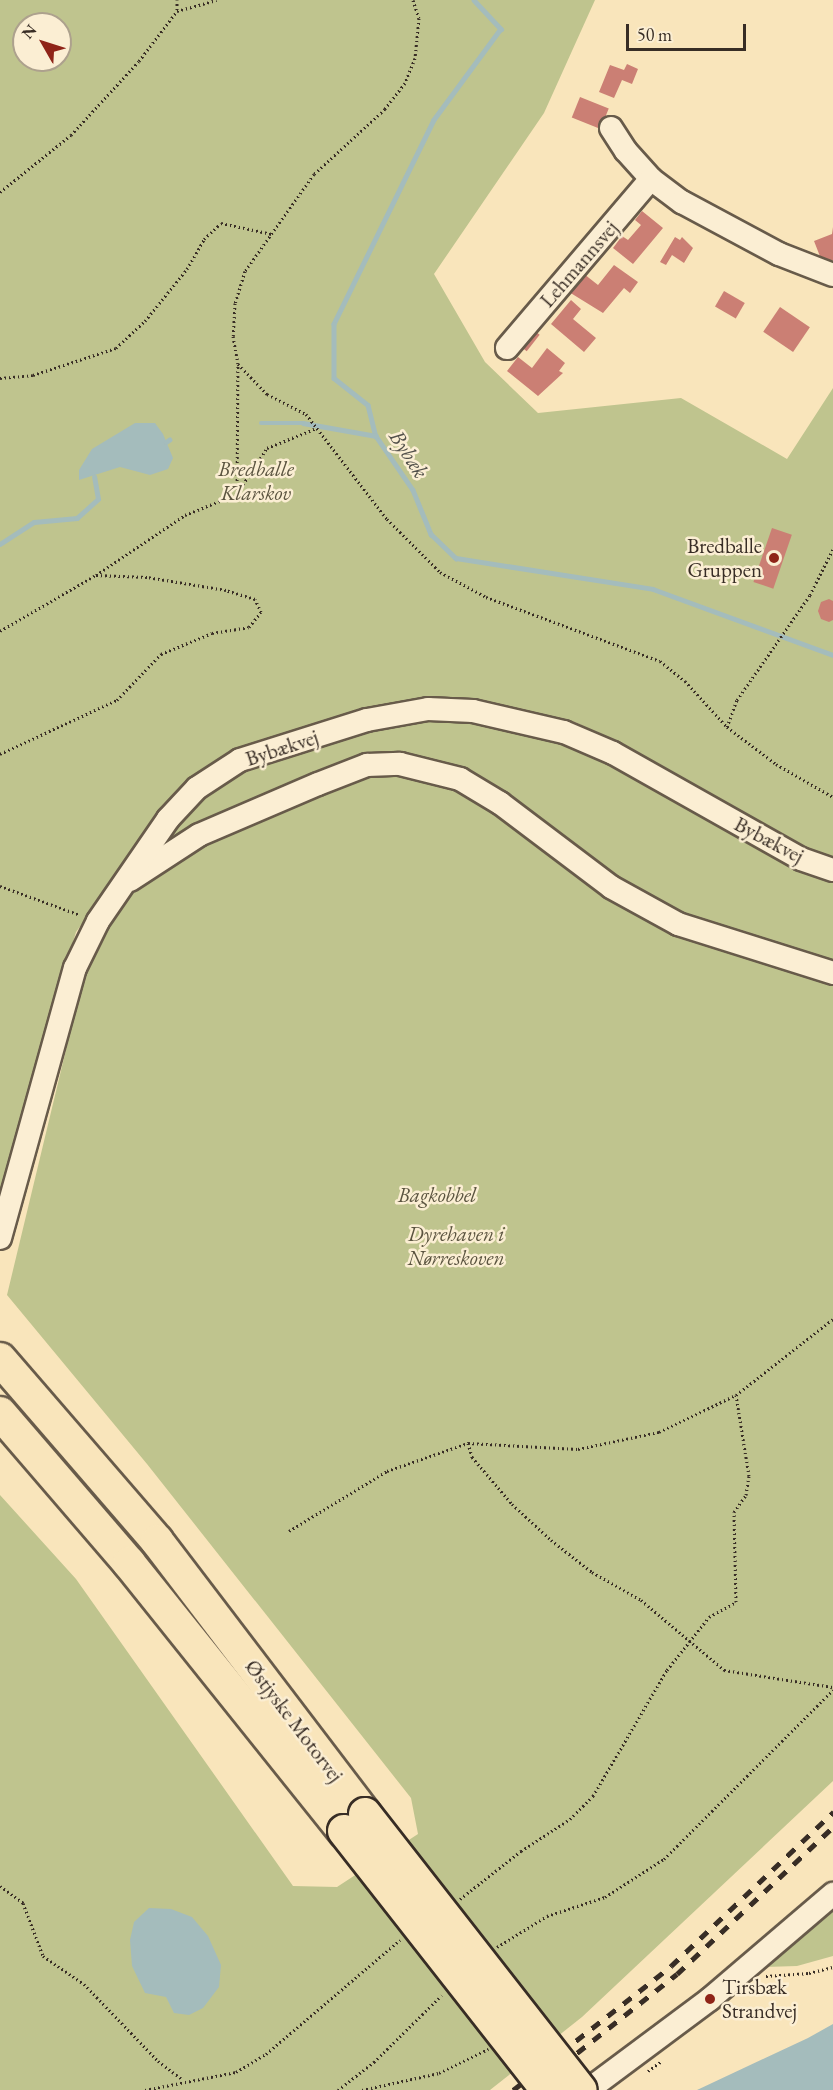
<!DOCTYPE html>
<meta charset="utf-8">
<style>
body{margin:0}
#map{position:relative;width:833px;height:2090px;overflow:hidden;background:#f9e5bb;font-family:"EB Garamond",serif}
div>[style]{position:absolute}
.green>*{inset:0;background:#bfc48e}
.water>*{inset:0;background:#a4bcbc}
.stream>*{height:4.5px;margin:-2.25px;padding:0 2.25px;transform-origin:2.25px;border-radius:2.25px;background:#a4bcbc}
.building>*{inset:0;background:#cb7f74;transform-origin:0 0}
.path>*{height:3px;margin-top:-1.5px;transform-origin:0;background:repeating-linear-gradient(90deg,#382d25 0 1.5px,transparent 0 4.5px)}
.roads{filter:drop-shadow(2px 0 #685b4a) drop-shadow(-2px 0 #685b4a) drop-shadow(0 2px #685b4a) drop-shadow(0 -2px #685b4a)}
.minor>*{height:22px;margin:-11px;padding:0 11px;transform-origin:11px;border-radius:11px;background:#fbeed3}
.highway>*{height:32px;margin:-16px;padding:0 16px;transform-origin:16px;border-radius:16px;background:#f9e5bb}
.rail>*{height:4.5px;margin-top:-2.25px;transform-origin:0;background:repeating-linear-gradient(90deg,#382d25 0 10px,transparent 0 20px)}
.bridges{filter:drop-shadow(2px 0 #382d25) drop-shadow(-2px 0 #382d25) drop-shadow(0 2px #382d25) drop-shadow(0 -2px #382d25)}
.highway-bridge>*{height:32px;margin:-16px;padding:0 16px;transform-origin:16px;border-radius:16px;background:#f9e5bb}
.dots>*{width:16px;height:16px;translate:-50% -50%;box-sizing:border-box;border:3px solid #fbeed3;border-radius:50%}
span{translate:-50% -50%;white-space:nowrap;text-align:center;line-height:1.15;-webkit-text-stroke:5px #fbeed3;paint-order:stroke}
.street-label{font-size:21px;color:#382d25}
.park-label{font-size:21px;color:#5a533f;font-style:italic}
.poi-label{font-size:21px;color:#382d25}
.right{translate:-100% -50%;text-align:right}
.left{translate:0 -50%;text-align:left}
.water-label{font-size:22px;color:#53514b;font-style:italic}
.north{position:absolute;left:12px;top:12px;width:60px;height:60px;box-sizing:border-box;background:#fbeed3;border:2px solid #ada18d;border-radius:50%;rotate:309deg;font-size:16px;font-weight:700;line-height:24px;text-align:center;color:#382d25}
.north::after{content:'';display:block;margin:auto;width:21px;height:27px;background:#8f2418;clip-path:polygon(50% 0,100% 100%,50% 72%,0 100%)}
.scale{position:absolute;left:626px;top:24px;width:120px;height:27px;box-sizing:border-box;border:3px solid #382d25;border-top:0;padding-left:8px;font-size:18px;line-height:21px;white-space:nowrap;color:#382d25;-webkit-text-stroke:4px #fbeed3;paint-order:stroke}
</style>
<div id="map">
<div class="green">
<div style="clip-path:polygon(evenodd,0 0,595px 0,544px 113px,434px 274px,485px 362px,538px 413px,681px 398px,787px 459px,833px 388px,833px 861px,815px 856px,635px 751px,575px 722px,491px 704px,456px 700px,181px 790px,76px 932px,0 1190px,0 0,24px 24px,60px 24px,60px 60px,24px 60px,24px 24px)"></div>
<div style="clip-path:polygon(445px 717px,549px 736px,620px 764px,833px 881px,833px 1781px,582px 2017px,490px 2090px,0 2090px,0 1495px,76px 1579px,293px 1886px,337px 1887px,418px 1834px,411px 1798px,147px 1464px,7px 1295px,83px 979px,112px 916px,194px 800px,221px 779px,253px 768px,395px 724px)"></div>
<div style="clip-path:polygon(833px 1906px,833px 1956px,797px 1966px,765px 1967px)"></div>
</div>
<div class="water">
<div style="clip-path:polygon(135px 423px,155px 423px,163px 434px,173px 458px,168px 469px,150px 475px,120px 467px,79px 480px,79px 470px,92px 449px)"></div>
<div style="clip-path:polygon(149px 1908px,171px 1909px,192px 1917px,208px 1936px,221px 1965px,219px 1987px,203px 2008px,189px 2015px,174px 2013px,166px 1997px,145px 1993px,132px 1966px,130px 1940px,134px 1922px)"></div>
<div style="clip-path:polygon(833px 2024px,833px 2090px,697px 2090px,808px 2038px)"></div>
</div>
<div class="stream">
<div style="left:474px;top:0;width:40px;rotate:47deg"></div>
<div style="left:501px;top:29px;width:113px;rotate:126.4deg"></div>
<div style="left:434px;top:120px;width:227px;rotate:116.1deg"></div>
<div style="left:334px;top:324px;width:54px;rotate:90deg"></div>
<div style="left:334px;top:378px;width:43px;rotate:38.5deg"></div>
<div style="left:368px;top:405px;width:32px;rotate:76deg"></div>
<div style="left:376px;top:436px;width:65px;rotate:55.6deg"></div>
<div style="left:413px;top:490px;width:48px;rotate:67.8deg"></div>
<div style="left:431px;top:534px;width:35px;rotate:44deg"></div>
<div style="left:456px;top:558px;width:199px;rotate:8.9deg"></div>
<div style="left:653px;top:589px;width:192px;rotate:20.1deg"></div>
<div style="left:261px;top:423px;width:42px"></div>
<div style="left:303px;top:423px;width:74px;rotate:10.1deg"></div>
<div style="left:166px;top:442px;width:4px;rotate:-34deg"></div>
<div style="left:0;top:544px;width:40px;rotate:-32.9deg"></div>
<div style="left:34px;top:522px;width:43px;rotate:-5.3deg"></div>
<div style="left:77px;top:518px;width:28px;rotate:-42deg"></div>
<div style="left:98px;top:499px;width:22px;rotate:-100deg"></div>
</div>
<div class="building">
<div style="clip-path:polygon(627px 64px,638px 69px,632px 84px,622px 80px,614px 98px,599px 92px,610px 65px,624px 70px)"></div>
<div style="left:580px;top:97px;width:31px;height:22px;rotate:22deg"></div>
<div style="clip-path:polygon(642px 211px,663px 228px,633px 264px,613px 248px,622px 236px,628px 240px,641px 225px,635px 220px)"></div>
<div style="clip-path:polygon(833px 227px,833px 260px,823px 264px,814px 241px,832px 234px)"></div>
<div style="clip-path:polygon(675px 237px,680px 240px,682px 237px,693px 248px,684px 263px,672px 255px,666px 265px,660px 262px)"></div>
<div style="clip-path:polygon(614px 265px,638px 282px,630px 293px,624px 288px,603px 313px,569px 292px,584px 274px,598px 285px)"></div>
<div style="left:724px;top:291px;width:24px;height:18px;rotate:30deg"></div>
<div style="clip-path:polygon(571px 300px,581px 309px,573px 319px,596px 338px,584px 352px,551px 324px)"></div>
<div style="left:780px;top:307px;width:36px;height:30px;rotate:34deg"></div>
<div style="left:531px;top:328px;width:11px;height:21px;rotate:38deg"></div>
<div style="clip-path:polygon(547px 348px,565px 363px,559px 371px,563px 373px,538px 396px,507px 371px,518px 357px,532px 368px)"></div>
<div style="left:772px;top:528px;width:21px;height:57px;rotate:19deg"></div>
<div style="clip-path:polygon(829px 599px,833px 601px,833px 620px,829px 622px,821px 619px,818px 611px,821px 602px)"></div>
</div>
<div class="path">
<div style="left:413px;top:0;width:19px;rotate:72deg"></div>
<div style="left:419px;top:18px;width:40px;rotate:95.7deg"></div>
<div style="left:415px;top:58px;width:27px;rotate:112deg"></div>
<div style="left:405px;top:83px;width:33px;rotate:128deg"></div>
<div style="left:385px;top:109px;width:96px;rotate:137.5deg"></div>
<div style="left:314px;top:174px;width:119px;rotate:125.4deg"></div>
<div style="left:245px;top:271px;width:34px;rotate:107deg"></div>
<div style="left:235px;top:303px;width:33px;rotate:93deg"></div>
<div style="left:233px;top:336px;width:28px;rotate:80deg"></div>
<div style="left:238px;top:364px;width:42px;rotate:46deg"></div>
<div style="left:267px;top:394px;width:44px;rotate:27.1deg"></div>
<div style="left:306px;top:414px;width:133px;rotate:52.4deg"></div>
<div style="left:387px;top:519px;width:75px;rotate:45deg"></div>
<div style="left:440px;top:572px;width:52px;rotate:28.5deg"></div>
<div style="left:486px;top:597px;width:185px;rotate:20.2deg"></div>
<div style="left:660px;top:661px;width:32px;rotate:39deg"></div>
<div style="left:685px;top:681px;width:62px;rotate:47.6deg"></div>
<div style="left:727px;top:727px;width:61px;rotate:37.1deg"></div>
<div style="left:776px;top:764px;width:66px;rotate:30.1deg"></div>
<div style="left:177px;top:10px;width:10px;rotate:-90deg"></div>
<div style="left:0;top:192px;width:91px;rotate:-38.8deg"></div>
<div style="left:71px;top:135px;width:100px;rotate:-47.4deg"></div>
<div style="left:139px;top:61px;width:63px;rotate:-52.8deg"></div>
<div style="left:177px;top:11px;width:41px;rotate:-15.4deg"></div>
<div style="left:0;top:378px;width:33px;rotate:-5deg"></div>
<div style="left:33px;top:375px;width:87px;rotate:-18deg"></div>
<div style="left:116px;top:348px;width:40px;rotate:-43deg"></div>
<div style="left:145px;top:321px;width:67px;rotate:-51.1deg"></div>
<div style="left:187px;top:269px;width:34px;rotate:-60deg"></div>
<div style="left:204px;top:239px;width:23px;rotate:-43deg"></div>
<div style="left:221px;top:223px;width:52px;rotate:12.2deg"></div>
<div style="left:238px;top:492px;width:53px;rotate:-56.6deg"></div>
<div style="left:267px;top:448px;width:54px;rotate:-21.8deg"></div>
<div style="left:0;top:631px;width:111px;rotate:-30.3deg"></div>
<div style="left:727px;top:727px;width:29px;rotate:-70deg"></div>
<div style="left:737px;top:700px;width:128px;rotate:-55.2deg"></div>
<div style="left:810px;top:595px;width:51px;rotate:-63.4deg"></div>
<div style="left:0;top:754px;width:129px;rotate:-24.8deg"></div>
<div style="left:117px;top:700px;width:64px;rotate:-46.3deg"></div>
<div style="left:161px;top:654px;width:55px;rotate:-22.4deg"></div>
<div style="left:212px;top:633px;width:37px;rotate:-9deg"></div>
<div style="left:249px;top:627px;width:19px;rotate:-51deg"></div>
<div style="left:261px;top:612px;width:14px;rotate:-115deg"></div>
<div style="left:255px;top:599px;width:30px;rotate:-163deg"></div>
<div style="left:226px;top:590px;width:80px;rotate:-170.7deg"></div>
<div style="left:147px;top:577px;width:51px;rotate:-177.8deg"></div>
<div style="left:96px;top:575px;width:107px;rotate:-34deg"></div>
<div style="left:185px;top:515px;width:56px;rotate:-22deg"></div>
<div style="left:237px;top:494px;width:130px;rotate:-89.6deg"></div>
<div style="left:0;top:886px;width:85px;rotate:19.9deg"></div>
<div style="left:468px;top:1443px;width:15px;rotate:74deg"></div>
<div style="left:472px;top:1457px;width:62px;rotate:49.6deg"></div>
<div style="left:512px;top:1504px;width:53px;rotate:42.7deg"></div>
<div style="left:551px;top:1540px;width:52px;rotate:38deg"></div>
<div style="left:592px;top:1572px;width:56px;rotate:29.7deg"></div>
<div style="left:641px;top:1600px;width:109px;rotate:40.1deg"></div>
<div style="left:724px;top:1670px;width:110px;rotate:8.9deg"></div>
<div style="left:289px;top:1531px;width:115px;rotate:-31.5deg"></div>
<div style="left:387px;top:1471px;width:86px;rotate:-19.1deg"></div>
<div style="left:468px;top:1443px;width:110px;rotate:3.1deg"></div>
<div style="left:578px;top:1449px;width:83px;rotate:-11.9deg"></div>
<div style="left:659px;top:1432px;width:85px;rotate:-25.7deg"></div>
<div style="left:0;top:1886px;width:29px;rotate:36deg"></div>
<div style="left:23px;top:1903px;width:57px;rotate:69.3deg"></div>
<div style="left:43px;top:1956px;width:50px;rotate:34.3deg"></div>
<div style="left:84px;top:1984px;width:107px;rotate:46.1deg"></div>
<div style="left:158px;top:2061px;width:31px;rotate:37deg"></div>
<div style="left:460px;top:1899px;width:78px;rotate:-38.2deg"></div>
<div style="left:521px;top:1851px;width:59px;rotate:-33.1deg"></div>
<div style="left:570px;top:1819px;width:33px;rotate:-45deg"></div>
<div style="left:593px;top:1796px;width:146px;rotate:-59.6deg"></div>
<div style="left:667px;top:1670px;width:68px;rotate:-51.6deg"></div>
<div style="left:709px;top:1617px;width:31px;rotate:-29deg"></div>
<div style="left:736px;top:1602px;width:90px;rotate:-91.3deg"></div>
<div style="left:734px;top:1512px;width:21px;rotate:-55deg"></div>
<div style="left:746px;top:1495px;width:19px;rotate:-81deg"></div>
<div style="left:749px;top:1476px;width:82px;rotate:-99.1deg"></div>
<div style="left:736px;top:1395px;width:123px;rotate:-38.1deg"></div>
<div style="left:497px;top:1947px;width:59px;rotate:-31.8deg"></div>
<div style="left:547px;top:1916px;width:61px;rotate:-18.1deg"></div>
<div style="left:605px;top:1897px;width:70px;rotate:-32.8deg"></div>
<div style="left:664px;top:1859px;width:239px;rotate:-45deg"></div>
<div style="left:766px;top:1976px;width:43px;rotate:-4deg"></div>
<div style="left:809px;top:1973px;width:25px;rotate:-14deg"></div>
<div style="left:648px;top:2071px;width:17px;rotate:-36deg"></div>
<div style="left:145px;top:2090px;width:93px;rotate:-11.2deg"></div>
<div style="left:236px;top:2072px;width:35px;rotate:-31deg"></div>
<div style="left:266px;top:2054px;width:176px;rotate:-40.4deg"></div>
<div style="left:338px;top:2090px;width:46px;rotate:-37.9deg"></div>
<div style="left:374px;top:2062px;width:95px;rotate:-44.6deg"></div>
<div style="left:362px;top:2090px;width:79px;rotate:-12.4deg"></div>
<div style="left:439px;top:2073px;width:55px;rotate:-26.1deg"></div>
</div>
<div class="roads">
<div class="minor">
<div style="left:611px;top:128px;width:27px;rotate:57deg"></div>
<div style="left:626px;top:151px;width:38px;rotate:48deg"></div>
<div style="left:651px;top:179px;width:39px;rotate:37deg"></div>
<div style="left:682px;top:202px;width:110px;rotate:28.2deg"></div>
<div style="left:779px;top:254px;width:58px;rotate:21.3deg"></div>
<div style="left:507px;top:348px;width:222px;rotate:-49.6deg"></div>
<div style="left:130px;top:880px;width:82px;rotate:-33.1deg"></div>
<div style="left:199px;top:835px;width:129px;rotate:-23.2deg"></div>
<div style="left:318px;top:784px;width:53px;rotate:-21.2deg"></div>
<div style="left:367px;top:765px;width:33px;rotate:-2deg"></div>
<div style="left:400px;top:764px;width:62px;rotate:14deg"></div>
<div style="left:460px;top:779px;width:47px;rotate:31deg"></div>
<div style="left:500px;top:803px;width:139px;rotate:37.1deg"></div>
<div style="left:611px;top:887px;width:77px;rotate:28.9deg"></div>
<div style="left:678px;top:924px;width:163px;rotate:17.5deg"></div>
<div style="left:0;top:1238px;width:280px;rotate:-74.5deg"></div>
<div style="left:75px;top:968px;width:52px;rotate:-63.9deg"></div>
<div style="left:98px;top:921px;width:124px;rotate:-55.5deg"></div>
<div style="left:168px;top:819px;width:42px;rotate:-46.9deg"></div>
<div style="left:197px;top:788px;width:51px;rotate:-33.1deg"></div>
<div style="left:240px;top:760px;width:133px;rotate:-17.5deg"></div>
<div style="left:367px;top:720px;width:62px;rotate:-10.2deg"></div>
<div style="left:428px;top:709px;width:45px;rotate:2.5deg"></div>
<div style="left:473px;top:711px;width:93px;rotate:13deg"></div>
<div style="left:564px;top:732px;width:53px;rotate:23.2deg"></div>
<div style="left:613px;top:753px;width:216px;rotate:29.4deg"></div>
<div style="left:801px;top:859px;width:34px;rotate:19deg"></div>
<div style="left:588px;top:2090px;width:152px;rotate:-36.7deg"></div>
<div style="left:710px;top:1999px;width:162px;rotate:-40.5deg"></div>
</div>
<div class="highway">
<div style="left:0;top:1359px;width:240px;rotate:49.2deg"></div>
<div style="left:157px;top:1541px;width:343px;rotate:52.7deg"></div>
<div style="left:0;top:1413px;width:198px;rotate:49.3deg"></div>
<div style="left:129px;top:1563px;width:344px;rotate:51.3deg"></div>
</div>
</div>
<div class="rail">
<div style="left:513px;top:2090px;width:201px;rotate:-38.1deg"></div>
<div style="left:671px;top:1966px;width:224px;rotate:-43.5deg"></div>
<div style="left:530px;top:2090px;width:187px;rotate:-38.3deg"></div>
<div style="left:677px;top:1974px;width:214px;rotate:-43.3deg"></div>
</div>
<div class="bridges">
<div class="highway-bridge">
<div style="left:365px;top:1814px;width:350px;rotate:52deg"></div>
<div style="left:344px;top:1831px;width:329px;rotate:51.9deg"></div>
</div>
</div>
<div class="dots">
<div style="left:774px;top:558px;background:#8f2418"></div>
<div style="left:710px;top:1999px;background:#8f2418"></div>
</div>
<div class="street-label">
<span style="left:579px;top:264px;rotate:-49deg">Lehmannsvej</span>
<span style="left:282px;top:748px;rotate:-18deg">Bybækvej</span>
<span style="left:769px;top:840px;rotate:28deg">Bybækvej</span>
<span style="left:294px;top:1721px;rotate:53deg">Østjyske Motorvej</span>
</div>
<div class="park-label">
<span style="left:256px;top:481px">Bredballe<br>Klarskov</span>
<span style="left:437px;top:1195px">Bagkobbel</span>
<span style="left:456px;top:1246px">Dyrehaven i<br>Nørreskoven</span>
</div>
<div class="poi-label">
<span class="right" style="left:762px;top:558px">Bredballe<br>Gruppen</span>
<span class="left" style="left:722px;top:1999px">Tirsbæk<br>Strandvej</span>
</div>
<div class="water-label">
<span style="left:409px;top:454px;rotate:57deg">Bybæk</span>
</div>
<div class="north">N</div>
<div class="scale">50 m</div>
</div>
